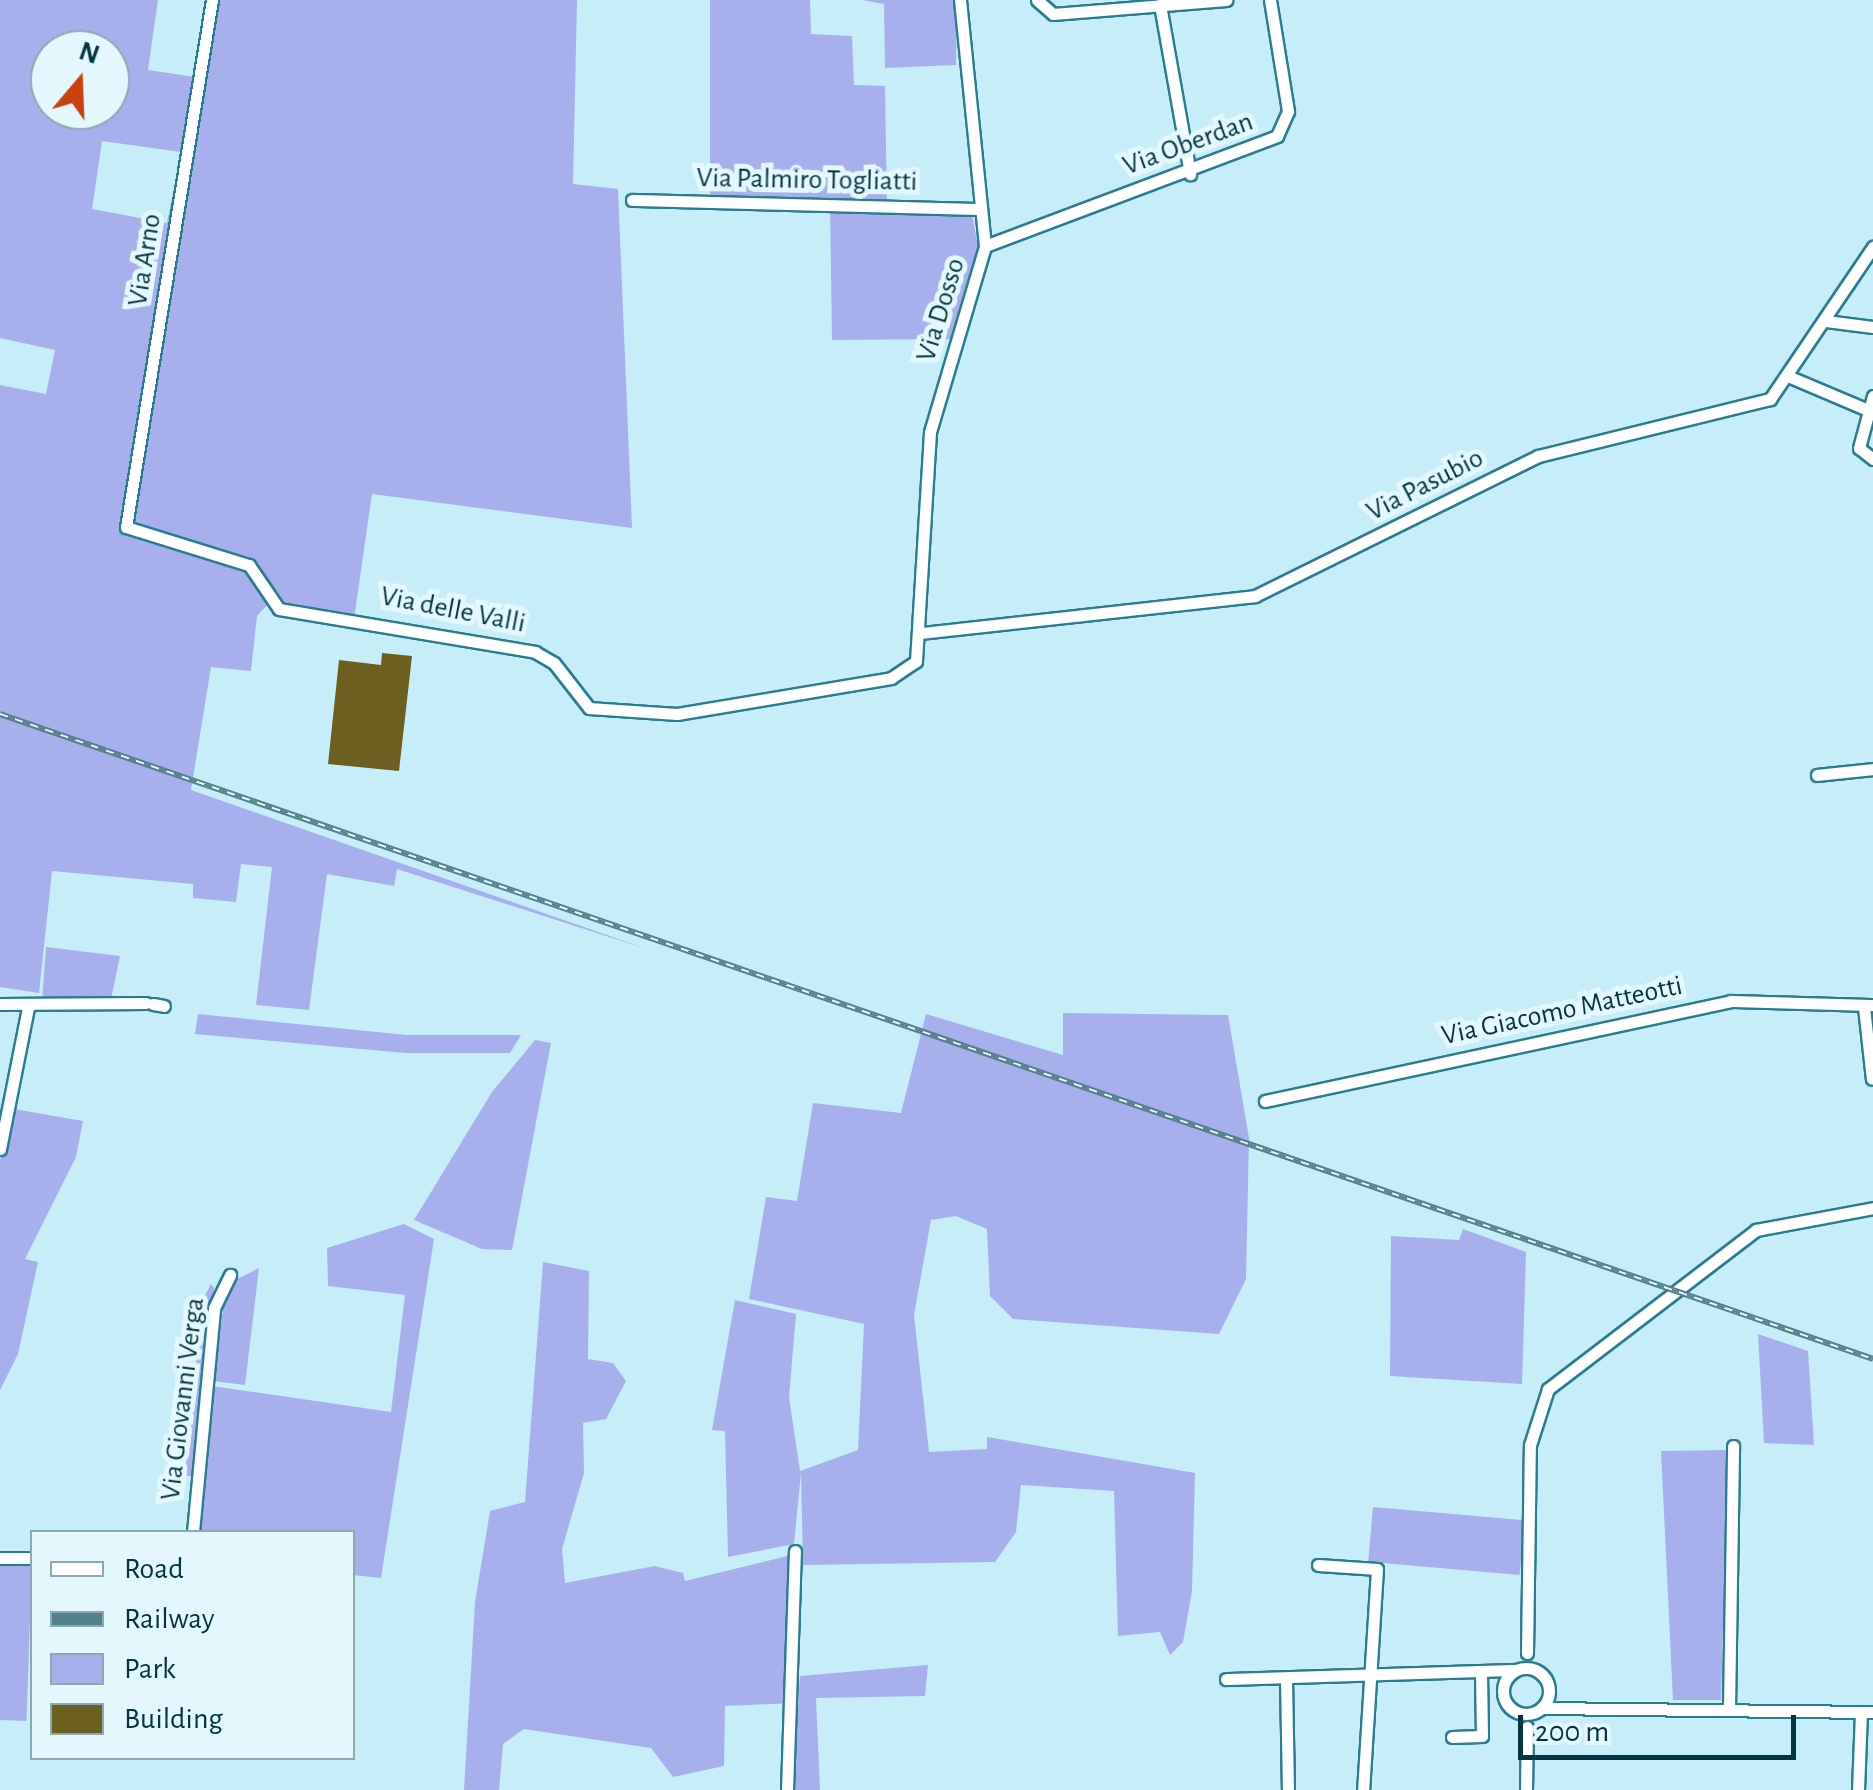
<!DOCTYPE html>
<style>
body{margin:0}
#map{position:relative;width:1873px;height:1790px;overflow:hidden;background:#c7edf8;font-family:"Alegreya Sans",sans-serif}
div>[style]{position:absolute}
.green>*{inset:0;background:#a7b0ec;transform-origin:0 0}
.building>*{inset:0;background:#6d5f20}
.roads{filter:drop-shadow(2px 0 #297d91) drop-shadow(-2px 0 #297d91) drop-shadow(0 2px #297d91) drop-shadow(0 -2px #297d91)}
.minor>*{height:11px;margin:-5.5px;padding:0 5.5px;transform-origin:5.5px;border-radius:5.5px;background:#fff}
.minor>.ring{margin:-5.5px;padding:0;box-sizing:content-box;background:none;border:11px solid #fff;border-radius:50%}
.rail>*{height:6px;margin-top:-3px;transform-origin:0;background:repeating-linear-gradient(90deg,#e4f7fc 0 8px,#53808b 0 16px);box-sizing:border-box;border-block:2px solid #53808b}
span{translate:-50% -50%;white-space:nowrap;text-align:center;line-height:1.15;-webkit-text-stroke:10px #e4f7fc;paint-order:stroke}
.street-label{font-size:28px;color:#033540}
.legend{position:absolute;left:30px;top:1530px;width:325px;height:230px;box-sizing:border-box;background:#e4f7fc;border:2px solid #8aa9b1;margin:0;padding:12px 18px;list-style:none;font-size:30px;color:#033540}
.legend li{display:flex;align-items:center;gap:20px;height:50px}
.legend b{width:50px;border:2px solid #8aa9b1}
.north{position:absolute;left:30px;top:30px;width:100px;height:100px;box-sizing:border-box;background:#e4f7fc;border:2px solid #8aa9b1;border-radius:50%;rotate:19deg;font-size:28px;font-weight:700;line-height:40px;text-align:center;color:#033540}
.north::after{content:'';display:block;margin:auto;width:35px;height:45px;background:#c8410f;clip-path:polygon(50% 0,100% 100%,50% 72%,0 100%)}
.scale{position:absolute;left:1518px;top:1715px;width:278px;height:45px;box-sizing:border-box;border:5px solid #033540;border-top:0;padding-left:12px;font-size:30px;line-height:35px;white-space:nowrap;color:#033540;-webkit-text-stroke:8px #e4f7fc;paint-order:stroke}
</style>
<div id="map">
<div class="green">
<div style="clip-path:polygon(evenodd,0 0,158px 0,148px 70px,195px 77px,208px 0,577px 0,573px 184px,618px 189px,632px 528px,372px 494px,354px 619px,267px 605px,257px 616px,251px 671px,211px 667px,191px 790px,647px 949px,397px 869px,394px 886px,327px 874px,309px 1010px,256px 1005px,272px 867px,241px 864px,236px 902px,193px 898px,193px 884px,52px 871px,39px 993px,0 987px,0 385px,46px 394px,55px 350px,0 338px,0 0,50px 50px,110px 50px,110px 110px,50px 110px,50px 50px,0 0,102px 141px,181px 152px,167px 223px,92px 209px,102px 141px)"></div>
<div style="clip-path:polygon(710px 0,810px 0,811px 34px,852px 36px,854px 85px,885px 86px,887px 209px,971px 210px,980px 256px,955px 339px,832px 340px,830px 203px,710px 199px)"></div>
<div style="clip-path:polygon(862px 0,957px 0,956px 65px,885px 68px,884px 4px)"></div>
<div style="clip-path:polygon(46px 947px,120px 956px,111px 999px,42px 1001px)"></div>
<div style="clip-path:polygon(1063px 1013px,1228px 1015px,1249px 1138px,1246px 1279px,1219px 1334px,1013px 1319px,990px 1296px,987px 1229px,956px 1216px,931px 1220px,914px 1315px,929px 1452px,987px 1449px,987px 1437px,1195px 1473px,1192px 1591px,1183px 1642px,1170px 1655px,1160px 1632px,1118px 1636px,1114px 1491px,1021px 1485px,1016px 1532px,995px 1562px,803px 1565px,801px 1473px,794px 1544px,728px 1557px,725px 1431px,712px 1430px,735px 1300px,796px 1314px,789px 1397px,800px 1471px,858px 1450px,864px 1324px,749px 1299px,766px 1197px,797px 1201px,813px 1103px,901px 1113px,926px 1014px,1063px 1055px)"></div>
<div style="clip-path:polygon(198px 1014px,407px 1035px,521px 1035px,510px 1053px,405px 1053px,195px 1034px)"></div>
<div style="clip-path:polygon(535px 1040px,551px 1043px,512px 1250px,482px 1249px,414px 1220px,492px 1092px)"></div>
<div style="clip-path:polygon(14px 1109px,83px 1121px,76px 1157px,25px 1259px,38px 1262px,18px 1354px,0 1390px,0 1161px)"></div>
<div style="clip-path:polygon(404px 1224px,434px 1239px,381px 1578px,353px 1575px,352px 1532px,196px 1532px,212px 1386px,391px 1412px,405px 1295px,328px 1286px,327px 1248px)"></div>
<div style="clip-path:polygon(1463px 1229px,1526px 1252px,1522px 1384px,1390px 1376px,1391px 1236px,1459px 1240px)"></div>
<div style="clip-path:polygon(543px 1262px,589px 1271px,588px 1359px,613px 1363px,626px 1381px,606px 1419px,583px 1423px,584px 1473px,562px 1549px,565px 1583px,655px 1566px,683px 1573px,685px 1581px,787px 1556px,793px 1562px,794px 1703px,725px 1706px,724px 1766px,673px 1777px,651px 1748px,524px 1729px,503px 1744px,499px 1790px,464px 1790px,475px 1602px,490px 1511px,525px 1502px)"></div>
<div style="clip-path:polygon(259px 1268px,245px 1385px,214px 1381px,226px 1285px)"></div>
<div style="clip-path:polygon(211px 1284px,214px 1288px,194px 1477px,185px 1475px,202px 1301px)"></div>
<div style="clip-path:polygon(1758px 1334px,1808px 1351px,1814px 1445px,1764px 1443px)"></div>
<div style="clip-path:polygon(1728px 1450px,1721px 1700px,1673px 1700px,1661px 1451px)"></div>
<div style="left:1373px;top:1507px;width:152px;height:55px;rotate:5deg"></div>
<div style="left:0;top:1562px;width:32px;height:158px;rotate:2deg"></div>
<div style="clip-path:polygon(928px 1665px,925px 1696px,816px 1698px,820px 1790px,792px 1790px,800px 1676px)"></div>
</div>
<div class="building">
<div style="clip-path:polygon(382px 653px,412px 656px,399px 771px,328px 764px,339px 660px,381px 665px)"></div>
</div>
<div class="roads">
<div class="minor">
<div style="left:212px;top:0;width:534px;rotate:99.27deg"></div>
<div style="left:126px;top:527px;width:129px;rotate:17.2deg"></div>
<div style="left:249px;top:565px;width:53px;rotate:55.7deg"></div>
<div style="left:279px;top:609px;width:260px;rotate:9.5deg"></div>
<div style="left:535px;top:652px;width:22px;rotate:30deg"></div>
<div style="left:554px;top:663px;width:57px;rotate:52.1deg"></div>
<div style="left:589px;top:708px;width:88px;rotate:3.9deg"></div>
<div style="left:677px;top:714px;width:217px;rotate:-9.5deg"></div>
<div style="left:891px;top:678px;width:30px;rotate:-34deg"></div>
<div style="left:916px;top:661px;width:229px;rotate:-86.5deg"></div>
<div style="left:930px;top:432px;width:194px;rotate:-73.5deg"></div>
<div style="left:985px;top:246px;width:247px;rotate:-95.8deg"></div>
<div style="left:1037px;top:0;width:21px;rotate:41deg"></div>
<div style="left:1053px;top:14px;width:174px;rotate:-4.6deg"></div>
<div style="left:1160px;top:5px;width:172px;rotate:79.9deg"></div>
<div style="left:632px;top:200px;width:349px;rotate:1.5deg"></div>
<div style="left:985px;top:246px;width:312px;rotate:-20.6deg"></div>
<div style="left:1277px;top:136px;width:27px;rotate:-66deg"></div>
<div style="left:1288px;top:111px;width:112px;rotate:-99.2deg"></div>
<div style="left:1826px;top:321px;width:47px;rotate:7.3deg"></div>
<div style="left:1790px;top:377px;width:85px;rotate:22.9deg"></div>
<div style="left:1873px;top:396px;width:54px;rotate:105.1deg"></div>
<div style="left:1859px;top:448px;width:18px;rotate:38deg"></div>
<div style="left:921px;top:633px;width:336px;rotate:-6.3deg"></div>
<div style="left:1255px;top:596px;width:316px;rotate:-26.3deg"></div>
<div style="left:1538px;top:456px;width:239px;rotate:-13.8deg"></div>
<div style="left:1770px;top:399px;width:184px;rotate:-55.9deg"></div>
<div style="left:1817px;top:775px;width:56px;rotate:-6.1deg"></div>
<div style="left:0;top:1004px;width:146px;rotate:-0.4deg"></div>
<div style="left:153px;top:1004px;width:11px;rotate:10deg"></div>
<div style="left:1864px;top:1007px;width:72px;rotate:83.7deg"></div>
<div style="left:1265px;top:1101px;width:476px;rotate:-12.1deg"></div>
<div style="left:1730px;top:1001px;width:143px;rotate:1.6deg"></div>
<div style="left:0;top:1149px;width:145px;rotate:-78.8deg"></div>
<div style="left:193px;top:1532px;width:225px;rotate:-84.6deg"></div>
<div style="left:214px;top:1308px;width:37px;rotate:-64deg"></div>
<div style="left:0;top:1558px;width:32px"></div>
<div style="left:1318px;top:1565px;width:59px;rotate:3.9deg"></div>
<div style="left:1377px;top:1569px;width:221px;rotate:93.6deg"></div>
<div style="left:1527px;top:1653px;width:208px;rotate:-89.2deg"></div>
<div style="left:1530px;top:1445px;width:59px;rotate:-72.2deg"></div>
<div style="left:1548px;top:1389px;width:262px;rotate:-37.4deg"></div>
<div style="left:1756px;top:1230px;width:119px;rotate:-10.6deg"></div>
<div class="ring" style="left:1503px;top:1668px;width:35px;height:35px"></div>
<div style="left:1286px;top:1678px;width:112px;rotate:89deg"></div>
<div style="left:1226px;top:1679px;width:288px;rotate:-1.8deg"></div>
<div style="left:1543px;top:1708px;width:330px;rotate:0.7deg"></div>
<div style="left:1729px;top:1708px;width:262px;rotate:-89.1deg"></div>
<div style="left:1452px;top:1737px;width:30px;rotate:-2deg"></div>
<div style="left:1482px;top:1736px;width:61px;rotate:-90.9deg"></div>
<div style="left:787px;top:1790px;width:239px;rotate:-88.1deg"></div>
<div style="left:1526px;top:1790px;width:63px;rotate:-89.1deg"></div>
<div style="left:1858px;top:1790px;width:78px;rotate:-87.8deg"></div>
</div>
</div>
<div class="rail">
<div style="left:0;top:714px;width:1981px;rotate:19deg"></div>
</div>
<div class="street-label">
<span style="left:1188px;top:144px;rotate:-20deg">Via Oberdan</span>
<span style="left:807px;top:180px;rotate:1deg">Via Palmiro Togliatti</span>
<span style="left:145px;top:260px;rotate:-81deg">Via Arno</span>
<span style="left:941px;top:310px;rotate:-73deg">Via Dosso</span>
<span style="left:1425px;top:485px;rotate:-27deg">Via Pasubio</span>
<span style="left:453px;top:610px;rotate:11deg">Via delle Valli</span>
<span style="left:1562px;top:1011px;rotate:-12deg">Via Giacomo Matteotti</span>
<span style="left:183px;top:1399px;rotate:-83deg">Via Giovanni Verga</span>
</div>
<ul class="legend">
<li><b style="height:12px;background:#fff"></b>Road</li>
<li><b style="height:12px;background:#53808b"></b>Railway</li>
<li><b style="height:28px;background:#a7b0ec"></b>Park</li>
<li><b style="height:28px;background:#6d5f20"></b>Building</li>
</ul>
<div class="north">N</div>
<div class="scale">200 m</div>
</div>
